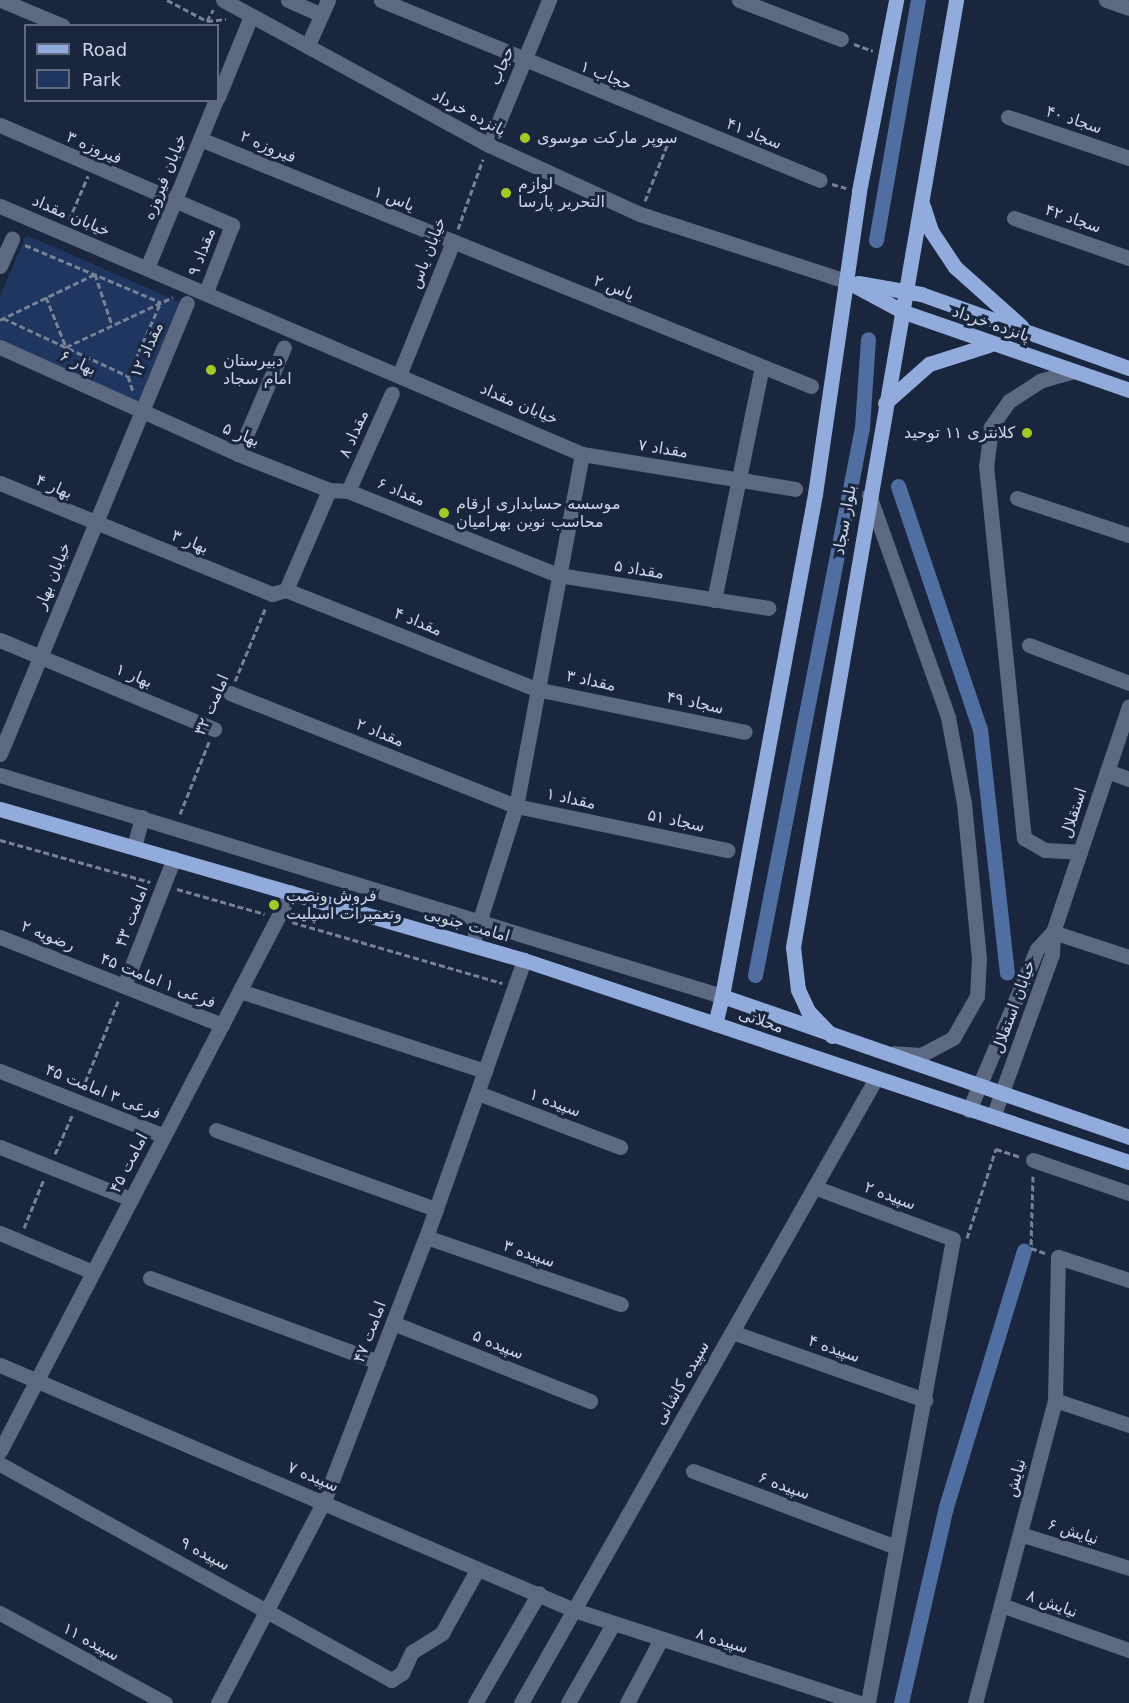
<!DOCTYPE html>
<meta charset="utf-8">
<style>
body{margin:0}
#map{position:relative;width:1129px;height:1703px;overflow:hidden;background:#19263d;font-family:"DejaVu Sans","Noto Naskh Arabic",sans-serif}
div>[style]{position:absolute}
.green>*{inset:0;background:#1f3661}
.canal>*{height:15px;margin:-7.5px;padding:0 7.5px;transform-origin:7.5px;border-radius:7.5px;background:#516ea2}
.path>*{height:3px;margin-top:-1.5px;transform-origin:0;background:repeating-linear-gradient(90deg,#778295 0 6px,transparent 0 9px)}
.minor>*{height:15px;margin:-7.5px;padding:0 7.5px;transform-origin:7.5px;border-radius:7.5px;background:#5c6980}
.major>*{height:15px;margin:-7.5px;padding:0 7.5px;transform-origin:7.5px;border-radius:7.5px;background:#91acdc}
.dots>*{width:16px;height:16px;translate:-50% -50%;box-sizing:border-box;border:3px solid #19263d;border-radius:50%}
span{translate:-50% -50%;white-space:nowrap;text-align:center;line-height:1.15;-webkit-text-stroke:6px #19263d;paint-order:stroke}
.street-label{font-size:16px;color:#ccd5e5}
.poi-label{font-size:16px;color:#ccd5e5}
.left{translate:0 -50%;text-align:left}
.right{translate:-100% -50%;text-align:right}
.legend{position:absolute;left:24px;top:24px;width:195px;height:78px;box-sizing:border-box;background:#19263d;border:2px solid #616c80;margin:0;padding:8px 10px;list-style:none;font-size:18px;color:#ccd5e5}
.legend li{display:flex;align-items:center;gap:12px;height:30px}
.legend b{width:30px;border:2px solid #616c80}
</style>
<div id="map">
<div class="green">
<div style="clip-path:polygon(26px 235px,182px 303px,139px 402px,0 341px,0 296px)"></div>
</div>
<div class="canal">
<div style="left:876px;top:240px;width:244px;rotate:-80.1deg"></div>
<div style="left:898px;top:486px;width:256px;rotate:71.4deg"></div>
<div style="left:980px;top:729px;width:245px;rotate:83.7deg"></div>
<div style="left:755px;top:975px;width:558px;rotate:-78.95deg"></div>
<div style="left:862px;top:427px;width:88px;rotate:-86.1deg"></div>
<div style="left:901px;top:1703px;width:201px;rotate:-77.1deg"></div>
<div style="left:946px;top:1507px;width:268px;rotate:-73.1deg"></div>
</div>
<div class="path">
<div style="left:167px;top:0;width:45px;rotate:27.7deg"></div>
<div style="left:207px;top:21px;width:19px;rotate:-6deg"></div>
<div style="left:207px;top:21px;width:13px;rotate:-61deg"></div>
<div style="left:854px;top:44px;width:20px;rotate:20deg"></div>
<div style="left:832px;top:184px;width:15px;rotate:16deg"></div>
<div style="left:645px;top:201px;width:71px;rotate:-68.5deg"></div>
<div style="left:69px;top:220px;width:48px;rotate:-66.6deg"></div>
<div style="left:458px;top:229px;width:74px;rotate:-70.3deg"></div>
<div style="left:25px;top:245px;width:147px;rotate:22.9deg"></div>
<div style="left:46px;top:297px;width:54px;rotate:68.2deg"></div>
<div style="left:66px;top:347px;width:118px;rotate:-25deg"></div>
<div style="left:3px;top:318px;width:138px;rotate:24.9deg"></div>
<div style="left:128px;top:376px;width:81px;rotate:-66deg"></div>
<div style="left:0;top:320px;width:106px;rotate:-25.8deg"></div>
<div style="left:95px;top:274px;width:54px;rotate:71.6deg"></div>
<div style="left:128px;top:376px;width:16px;rotate:72deg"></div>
<div style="left:235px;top:681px;width:80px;rotate:-67.3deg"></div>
<div style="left:180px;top:814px;width:78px;rotate:-68.1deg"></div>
<div style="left:0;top:840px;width:156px;rotate:15.6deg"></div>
<div style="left:177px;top:889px;width:91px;rotate:15.9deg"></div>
<div style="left:292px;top:922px;width:219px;rotate:16.2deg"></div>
<div style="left:82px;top:1090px;width:98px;rotate:-67.9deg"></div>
<div style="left:55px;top:1154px;width:42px;rotate:-65.9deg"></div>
<div style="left:1033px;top:1176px;width:72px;rotate:91.6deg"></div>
<div style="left:1031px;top:1248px;width:15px;rotate:20deg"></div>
<div style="left:24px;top:1228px;width:53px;rotate:-67.8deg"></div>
<div style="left:967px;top:1238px;width:94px;rotate:-72deg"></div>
<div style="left:996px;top:1149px;width:26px;rotate:18deg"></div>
</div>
<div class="minor">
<div style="left:1px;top:0;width:67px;rotate:22.8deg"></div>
<div style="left:223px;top:0;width:303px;rotate:28.6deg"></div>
<div style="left:489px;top:145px;width:166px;rotate:24.6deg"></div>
<div style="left:640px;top:214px;width:217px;rotate:18deg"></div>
<div style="left:288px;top:0;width:36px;rotate:24deg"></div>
<div style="left:381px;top:0;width:474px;rotate:22.3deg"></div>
<div style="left:739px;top:0;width:109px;rotate:20.9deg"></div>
<div style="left:1106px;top:0;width:24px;rotate:19deg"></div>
<div style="left:308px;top:45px;width:49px;rotate:-66deg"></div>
<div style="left:218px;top:97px;width:87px;rotate:-67.8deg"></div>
<div style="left:1008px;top:117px;width:128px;rotate:18.7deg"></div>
<div style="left:0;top:125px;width:253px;rotate:23.3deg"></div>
<div style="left:232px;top:225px;width:72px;rotate:111.2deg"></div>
<div style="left:200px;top:139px;width:659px;rotate:22.01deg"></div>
<div style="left:489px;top:145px;width:157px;rotate:-67.5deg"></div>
<div style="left:0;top:206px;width:633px;rotate:23.08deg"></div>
<div style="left:582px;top:454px;width:358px;rotate:100.6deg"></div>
<div style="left:516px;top:806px;width:146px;rotate:107.6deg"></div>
<div style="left:1014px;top:218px;width:122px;rotate:19.2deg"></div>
<div style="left:0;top:266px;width:30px;rotate:-66deg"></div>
<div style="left:147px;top:268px;width:182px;rotate:-67.7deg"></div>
<div style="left:0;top:347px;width:261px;rotate:24.2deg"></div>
<div style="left:238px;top:454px;width:98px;rotate:21.6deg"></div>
<div style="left:329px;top:490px;width:19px;rotate:3deg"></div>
<div style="left:348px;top:491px;width:226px;rotate:21.8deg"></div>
<div style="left:558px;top:575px;width:213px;rotate:8.9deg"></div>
<div style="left:1074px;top:371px;width:35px;rotate:164deg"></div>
<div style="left:1040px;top:381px;width:37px;rotate:147deg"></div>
<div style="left:1009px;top:401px;width:32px;rotate:125deg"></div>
<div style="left:991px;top:427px;width:38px;rotate:97deg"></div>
<div style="left:986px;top:465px;width:375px;rotate:84.2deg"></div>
<div style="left:1024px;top:838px;width:24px;rotate:30deg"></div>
<div style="left:1045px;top:850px;width:35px;rotate:3deg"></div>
<div style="left:400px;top:373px;width:141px;rotate:-68deg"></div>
<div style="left:238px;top:454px;width:116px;rotate:-66.7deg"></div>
<div style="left:582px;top:454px;width:216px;rotate:9.3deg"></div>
<div style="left:0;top:483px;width:294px;rotate:22.2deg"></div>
<div style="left:272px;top:594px;width:15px;rotate:-16deg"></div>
<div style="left:286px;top:590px;width:109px;rotate:-66.7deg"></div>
<div style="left:348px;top:491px;width:107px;rotate:-65.8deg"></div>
<div style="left:869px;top:495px;width:236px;rotate:70.4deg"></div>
<div style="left:948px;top:717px;width:87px;rotate:79.5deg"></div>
<div style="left:964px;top:803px;width:156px;rotate:84.5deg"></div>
<div style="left:979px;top:958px;width:38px;rotate:93deg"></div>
<div style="left:977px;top:996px;width:48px;rotate:119.7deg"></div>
<div style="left:953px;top:1038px;width:36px;rotate:152deg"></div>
<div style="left:921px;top:1055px;width:27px;rotate:-176deg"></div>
<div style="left:1017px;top:498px;width:118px;rotate:18.3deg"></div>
<div style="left:286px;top:590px;width:269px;rotate:21.6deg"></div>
<div style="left:536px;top:689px;width:213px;rotate:11.6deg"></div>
<div style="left:714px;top:600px;width:238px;rotate:-78.4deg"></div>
<div style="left:0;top:640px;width:232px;rotate:22.6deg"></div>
<div style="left:1029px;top:645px;width:107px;rotate:20.8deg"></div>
<div style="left:230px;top:693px;width:308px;rotate:21.6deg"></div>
<div style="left:516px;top:806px;width:216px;rotate:11.8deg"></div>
<div style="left:0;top:754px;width:488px;rotate:-67.5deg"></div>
<div style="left:1107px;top:771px;width:23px;rotate:20deg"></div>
<div style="left:0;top:775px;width:755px;rotate:17.02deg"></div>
<div style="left:134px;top:847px;width:31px;rotate:-75deg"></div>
<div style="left:1053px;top:932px;width:80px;rotate:18.2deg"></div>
<div style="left:0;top:937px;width:239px;rotate:21.6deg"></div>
<div style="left:124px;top:986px;width:137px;rotate:-68.7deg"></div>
<div style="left:240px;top:991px;width:258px;rotate:18.1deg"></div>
<div style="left:0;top:1071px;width:176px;rotate:21.6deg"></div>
<div style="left:478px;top:1093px;width:152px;rotate:20.8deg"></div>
<div style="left:969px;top:1110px;width:175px;rotate:-67.1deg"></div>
<div style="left:1037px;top:949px;width:23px;rotate:-47deg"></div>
<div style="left:993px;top:1117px;width:173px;rotate:-70.1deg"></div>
<div style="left:1052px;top:954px;width:22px;rotate:-87deg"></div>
<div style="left:1053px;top:932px;width:238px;rotate:-71.4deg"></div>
<div style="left:216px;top:1130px;width:234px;rotate:19.8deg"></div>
<div style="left:0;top:1147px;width:141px;rotate:21.7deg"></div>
<div style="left:1033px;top:1160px;width:102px;rotate:19deg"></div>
<div style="left:814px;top:1187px;width:148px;rotate:20.5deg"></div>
<div style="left:953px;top:1239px;width:472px;rotate:100.4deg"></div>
<div style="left:0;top:1233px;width:101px;rotate:22.8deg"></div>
<div style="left:426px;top:1237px;width:206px;rotate:19deg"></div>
<div style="left:150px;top:1278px;width:243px;rotate:20.2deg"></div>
<div style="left:393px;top:1323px;width:212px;rotate:21.6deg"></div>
<div style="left:732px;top:1332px;width:205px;rotate:19.4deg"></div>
<div style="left:0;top:1365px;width:624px;rotate:23.11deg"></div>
<div style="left:574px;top:1610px;width:302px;rotate:18deg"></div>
<div style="left:1055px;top:1400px;width:78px;rotate:18.7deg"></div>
<div style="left:0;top:1451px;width:630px;rotate:-62.5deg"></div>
<div style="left:0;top:1464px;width:447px;rotate:28.9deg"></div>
<div style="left:391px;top:1680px;width:13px;rotate:-32deg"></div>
<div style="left:402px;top:1673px;width:23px;rotate:-65deg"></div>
<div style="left:412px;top:1652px;width:36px;rotate:-32deg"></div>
<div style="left:442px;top:1633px;width:72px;rotate:-60.9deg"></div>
<div style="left:693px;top:1471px;width:217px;rotate:20.5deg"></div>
<div style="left:1020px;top:1534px;width:114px;rotate:17.3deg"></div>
<div style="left:1001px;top:1605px;width:136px;rotate:19.4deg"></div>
<div style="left:0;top:1613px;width:188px;rotate:28.6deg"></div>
<div style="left:218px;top:1703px;width:228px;rotate:-62.3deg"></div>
<div style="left:324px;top:1501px;width:283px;rotate:-68.9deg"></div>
<div style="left:426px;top:1237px;width:294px;rotate:-70.5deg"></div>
<div style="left:475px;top:1703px;width:127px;rotate:-59.8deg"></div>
<div style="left:521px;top:1703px;width:717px;rotate:-60.39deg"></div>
<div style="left:568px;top:1703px;width:91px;rotate:-60.3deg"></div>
<div style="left:627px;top:1703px;width:70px;rotate:-62deg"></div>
<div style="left:975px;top:1703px;width:313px;rotate:-75.2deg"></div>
<div style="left:1055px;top:1400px;width:143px;rotate:-88.8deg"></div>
<div style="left:1058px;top:1257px;width:75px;rotate:17.9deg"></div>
</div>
<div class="major">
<div style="left:923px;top:206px;width:26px;rotate:72deg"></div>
<div style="left:931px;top:231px;width:43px;rotate:56.3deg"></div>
<div style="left:955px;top:267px;width:89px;rotate:41.8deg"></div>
<div style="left:846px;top:281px;width:66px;rotate:28.1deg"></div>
<div style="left:904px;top:312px;width:238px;rotate:19.1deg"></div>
<div style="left:858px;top:283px;width:64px;rotate:9.9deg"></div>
<div style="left:921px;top:294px;width:221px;rotate:19.6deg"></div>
<div style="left:885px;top:403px;width:59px;rotate:-41.6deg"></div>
<div style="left:929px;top:364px;width:63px;rotate:-17.6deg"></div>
<div style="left:0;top:809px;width:545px;rotate:16.08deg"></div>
<div style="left:524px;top:960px;width:638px;rotate:18.46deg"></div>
<div style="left:722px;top:996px;width:511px;rotate:-79.5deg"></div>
<div style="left:815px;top:494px;width:306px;rotate:-81.7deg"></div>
<div style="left:859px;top:191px;width:195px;rotate:-79deg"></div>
<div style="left:715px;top:1024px;width:29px;rotate:-76deg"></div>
<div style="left:722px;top:996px;width:431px;rotate:19.1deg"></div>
<div style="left:832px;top:1036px;width:35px;rotate:-134deg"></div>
<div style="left:808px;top:1011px;width:23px;rotate:-115deg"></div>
<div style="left:798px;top:990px;width:43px;rotate:-96.6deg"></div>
<div style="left:793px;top:947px;width:961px;rotate:-80.23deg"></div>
</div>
<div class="dots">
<div style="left:525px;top:138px;background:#a3c926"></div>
<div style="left:506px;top:193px;background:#a3c926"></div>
<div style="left:211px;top:370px;background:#a3c926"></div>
<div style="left:1027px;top:433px;background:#a3c926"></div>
<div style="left:444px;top:513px;background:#a3c926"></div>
<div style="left:274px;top:905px;background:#a3c926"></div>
</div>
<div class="street-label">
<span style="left:502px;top:66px;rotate:-67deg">حجاب</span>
<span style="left:606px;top:76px;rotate:22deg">حجاب ۱</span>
<span style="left:469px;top:113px;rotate:28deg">پانزده خرداد</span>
<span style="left:1074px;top:120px;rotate:18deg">سجاد ۴۰</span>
<span style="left:754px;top:134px;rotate:22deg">سجاد ۴۱</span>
<span style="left:268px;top:147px;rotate:23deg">فیروزه ۲</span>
<span style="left:94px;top:148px;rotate:24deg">فیروزه ۳</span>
<span style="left:165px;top:177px;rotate:-68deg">خیابان فیروزه</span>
<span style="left:394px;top:199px;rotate:22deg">یاس ۱</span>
<span style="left:71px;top:216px;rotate:23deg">خیابان مقداد</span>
<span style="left:1073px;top:219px;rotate:19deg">سجاد ۴۲</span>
<span style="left:202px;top:252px;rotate:-69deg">مقداد ۹</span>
<span style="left:428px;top:253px;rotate:-69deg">خیابان یاس</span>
<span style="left:614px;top:288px;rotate:22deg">یاس ۲</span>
<span style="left:991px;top:324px;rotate:19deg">پانزده خرداد</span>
<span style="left:147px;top:350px;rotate:-66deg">مقداد ۱۲</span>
<span style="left:78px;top:363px;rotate:25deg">بهار ۶</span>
<span style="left:519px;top:404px;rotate:23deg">خیابان مقداد</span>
<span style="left:354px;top:434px;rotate:-66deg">مقداد ۸</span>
<span style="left:241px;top:435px;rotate:22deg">بهار ۵</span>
<span style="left:663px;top:449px;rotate:9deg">مقداد ۷</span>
<span style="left:54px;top:487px;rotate:24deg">بهار ۴</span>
<span style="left:401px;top:492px;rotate:22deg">مقداد ۶</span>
<span style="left:845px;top:520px;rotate:-80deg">بلوار سجاد</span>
<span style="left:190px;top:542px;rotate:22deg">بهار ۳</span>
<span style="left:639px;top:570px;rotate:9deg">مقداد ۵</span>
<span style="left:53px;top:576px;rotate:-68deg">خیابان بهار</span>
<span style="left:418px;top:622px;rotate:22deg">مقداد ۴</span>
<span style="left:134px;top:676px;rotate:23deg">بهار ۱</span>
<span style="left:591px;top:681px;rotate:12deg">مقداد ۳</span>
<span style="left:695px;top:703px;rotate:12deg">سجاد ۴۹</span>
<span style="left:212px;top:705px;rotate:-67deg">امامت ۳۲</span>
<span style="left:380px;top:733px;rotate:22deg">مقداد ۲</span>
<span style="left:571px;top:799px;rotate:12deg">مقداد ۱</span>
<span style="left:1074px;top:813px;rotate:-72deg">استقلال</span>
<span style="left:676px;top:821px;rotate:12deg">سجاد ۵۱</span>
<span style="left:132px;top:916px;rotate:-69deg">امامت ۴۳</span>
<span style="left:467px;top:925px;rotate:16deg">امامت جنوبی</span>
<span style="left:48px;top:936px;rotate:22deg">رضویه ۲</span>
<span style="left:158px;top:981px;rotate:22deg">فرعی ۱ امامت ۴۵</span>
<span style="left:1014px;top:1007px;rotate:-70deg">خیابان استقلال</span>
<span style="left:761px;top:1021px;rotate:19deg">محلاتی</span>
<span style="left:103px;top:1092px;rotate:22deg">فرعی ۳ امامت ۴۵</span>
<span style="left:555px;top:1103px;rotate:21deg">سپیده ۱</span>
<span style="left:129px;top:1163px;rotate:-63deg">امامت ۴۵</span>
<span style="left:890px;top:1196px;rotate:21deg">سپیده ۲</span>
<span style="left:529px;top:1254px;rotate:19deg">سپیده ۳</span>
<span style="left:370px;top:1332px;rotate:-69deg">امامت ۴۷</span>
<span style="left:498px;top:1345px;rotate:22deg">سپیده ۵</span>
<span style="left:834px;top:1349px;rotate:19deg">سپیده ۴</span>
<span style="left:682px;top:1383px;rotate:-60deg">سپیده کاشانی</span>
<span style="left:313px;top:1477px;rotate:23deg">سپیده ۷</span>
<span style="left:1016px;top:1478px;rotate:-75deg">نیایش</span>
<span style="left:784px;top:1486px;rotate:20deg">سپیده ۶</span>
<span style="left:1073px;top:1532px;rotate:18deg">نیایش ۶</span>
<span style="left:205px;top:1554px;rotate:28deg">سپیده ۹</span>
<span style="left:1052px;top:1604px;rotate:20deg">نیایش ۸</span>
<span style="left:722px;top:1641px;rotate:17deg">سپیده ۸</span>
<span style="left:91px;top:1642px;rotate:29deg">سپیده ۱۱</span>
</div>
<div class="poi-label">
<span class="left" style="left:537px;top:138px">سوپر مارکت موسوی</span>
<span class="left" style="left:518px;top:193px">لوازم<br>التحریر پارسا</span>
<span class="left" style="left:223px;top:370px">دبیرستان<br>امام سجاد</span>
<span class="right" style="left:1015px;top:433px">کلانتری ۱۱ توحید</span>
<span class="left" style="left:456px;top:513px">موسسه حسابداری ارقام<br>محاسب نوین بهرامیان</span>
<span class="left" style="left:286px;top:905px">فروش ونصب<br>وتعمیرات اسپلیت</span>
</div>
<ul class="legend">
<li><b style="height:8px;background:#91acdc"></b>Road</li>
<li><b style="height:16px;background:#1f3661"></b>Park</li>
</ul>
</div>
